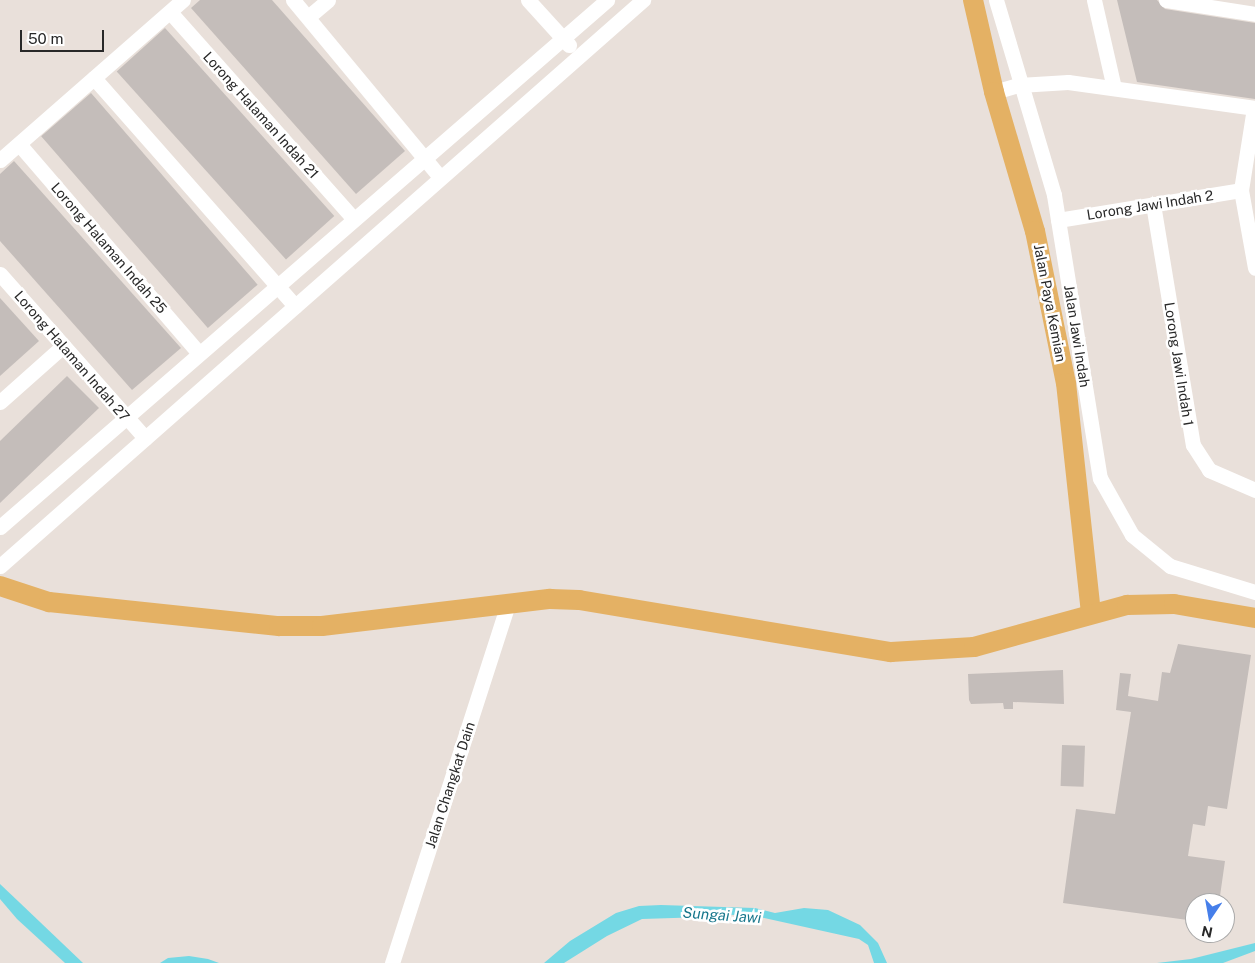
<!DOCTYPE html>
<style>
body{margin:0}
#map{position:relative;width:1255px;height:963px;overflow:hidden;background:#e9e0da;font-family:"Public Sans",sans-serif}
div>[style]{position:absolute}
.water>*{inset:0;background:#74d8e4}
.building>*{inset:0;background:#c4bdba;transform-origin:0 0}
.minor>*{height:15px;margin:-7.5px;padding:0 7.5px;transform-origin:7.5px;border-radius:7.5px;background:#fff}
.major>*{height:20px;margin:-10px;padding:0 10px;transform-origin:10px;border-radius:10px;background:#e4b164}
span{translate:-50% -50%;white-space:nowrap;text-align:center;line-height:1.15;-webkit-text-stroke:5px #fff;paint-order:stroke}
.street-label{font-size:14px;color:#282828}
.water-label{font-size:15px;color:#18778c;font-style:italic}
.north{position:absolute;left:1185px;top:893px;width:50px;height:50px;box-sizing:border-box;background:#fff;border:1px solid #a9a9a9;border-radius:50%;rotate:192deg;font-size:14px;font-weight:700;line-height:20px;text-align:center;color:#282828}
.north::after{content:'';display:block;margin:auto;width:18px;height:22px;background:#467fea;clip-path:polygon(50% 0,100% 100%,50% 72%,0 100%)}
.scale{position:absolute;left:20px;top:30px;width:84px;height:22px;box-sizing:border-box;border:2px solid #282828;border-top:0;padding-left:6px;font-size:15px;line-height:18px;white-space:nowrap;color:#282828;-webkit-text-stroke:4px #fff;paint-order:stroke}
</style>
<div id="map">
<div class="water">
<div style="clip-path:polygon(0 884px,19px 902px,83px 963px,65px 963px,17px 919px,0 899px)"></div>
<div style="clip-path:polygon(661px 905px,755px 908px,775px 913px,804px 908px,828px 910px,860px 925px,878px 943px,887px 963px,874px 963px,868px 945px,859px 939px,760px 917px,708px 913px,705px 917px,642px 919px,607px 936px,564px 963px,544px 963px,570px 941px,616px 913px,639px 906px)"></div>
<div style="clip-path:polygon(1255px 943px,1255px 951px,1223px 963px,1157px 963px,1191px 959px)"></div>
<div style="clip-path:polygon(189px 956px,208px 959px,219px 963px,160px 963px,168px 958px)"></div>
</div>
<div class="building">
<div style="clip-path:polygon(200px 0,272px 0,405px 151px,356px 194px,191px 8px)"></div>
<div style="clip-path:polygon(1117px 0,1157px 0,1165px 9px,1255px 23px,1255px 99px,1137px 82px)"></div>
<div style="left:165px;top:28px;width:253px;height:65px;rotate:48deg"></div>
<div style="left:91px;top:93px;width:254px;height:66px;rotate:49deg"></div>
<div style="clip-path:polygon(14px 161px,181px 348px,132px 390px,0 241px,0 174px)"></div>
<div style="clip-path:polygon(0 298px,39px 341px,0 376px)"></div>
<div style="clip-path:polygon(67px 376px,99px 408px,0 503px,0 441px)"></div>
<div style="clip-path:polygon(1178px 644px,1251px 655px,1227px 809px,1208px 806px,1205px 826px,1193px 824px,1188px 856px,1225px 861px,1219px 903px,1195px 903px,1195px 921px,1063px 903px,1076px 809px,1115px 814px,1131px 712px,1116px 710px,1120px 673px,1131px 674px,1128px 696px,1158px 701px,1162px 672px,1170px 673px)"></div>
<div style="clip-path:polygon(1063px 670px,1064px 704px,1013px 702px,1013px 709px,1004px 709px,1003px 703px,971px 704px,969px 700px,968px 674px)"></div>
<div style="left:1062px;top:745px;width:23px;height:41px;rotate:2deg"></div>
</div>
<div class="minor">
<div style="left:293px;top:0;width:230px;rotate:50.3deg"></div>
<div style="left:528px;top:0;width:61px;rotate:47.7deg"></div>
<div style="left:996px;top:0;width:203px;rotate:73.4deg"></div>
<div style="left:1054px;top:195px;width:287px;rotate:80.8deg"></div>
<div style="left:1100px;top:478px;width:65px;rotate:60.7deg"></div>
<div style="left:1132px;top:535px;width:49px;rotate:39.2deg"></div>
<div style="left:1170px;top:566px;width:89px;rotate:17deg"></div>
<div style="left:1094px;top:0;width:90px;rotate:77.2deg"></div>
<div style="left:1166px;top:0;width:90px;rotate:8.9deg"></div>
<div style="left:170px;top:12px;width:276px;rotate:48.4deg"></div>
<div style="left:308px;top:17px;width:26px;rotate:-40deg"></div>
<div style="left:94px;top:78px;width:304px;rotate:48.6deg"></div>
<div style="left:994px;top:92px;width:26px;rotate:-16deg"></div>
<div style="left:1019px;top:85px;width:49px;rotate:-3.5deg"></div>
<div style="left:1068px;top:82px;width:189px;rotate:7.9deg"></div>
<div style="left:1254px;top:108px;width:83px;rotate:99deg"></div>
<div style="left:1241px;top:190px;width:79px;rotate:79.8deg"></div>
<div style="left:19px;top:144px;width:276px;rotate:49.3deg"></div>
<div style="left:0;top:160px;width:243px;rotate:-41.2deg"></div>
<div style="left:1153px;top:204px;width:244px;rotate:80.6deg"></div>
<div style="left:1193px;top:445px;width:30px;rotate:57deg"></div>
<div style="left:1209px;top:470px;width:50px;rotate:23.5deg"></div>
<div style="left:1058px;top:220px;width:185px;rotate:-9.3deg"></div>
<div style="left:0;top:274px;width:219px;rotate:48.5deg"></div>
<div style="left:0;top:402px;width:84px;rotate:-41.6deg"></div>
<div style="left:0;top:527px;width:804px;rotate:-40.96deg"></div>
<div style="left:0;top:566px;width:857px;rotate:-41.36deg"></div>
<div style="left:392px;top:963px;width:375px;rotate:-72.1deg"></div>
</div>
<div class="major">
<div style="left:973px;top:0;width:94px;rotate:77.1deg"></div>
<div style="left:994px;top:92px;width:145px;rotate:73.6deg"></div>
<div style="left:1035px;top:231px;width:155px;rotate:78.5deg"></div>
<div style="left:1066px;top:383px;width:230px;rotate:83.8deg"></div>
<div style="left:0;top:586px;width:52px;rotate:18.1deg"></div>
<div style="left:49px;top:602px;width:231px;rotate:6deg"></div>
<div style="left:279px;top:626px;width:43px"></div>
<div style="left:322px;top:626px;width:230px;rotate:-6.8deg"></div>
<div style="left:550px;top:599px;width:29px;rotate:2deg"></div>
<div style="left:579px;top:600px;width:316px;rotate:9.5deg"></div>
<div style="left:891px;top:652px;width:83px;rotate:-3.4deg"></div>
<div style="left:974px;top:647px;width:159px;rotate:-15.4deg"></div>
<div style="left:1127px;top:605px;width:47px;rotate:-1.2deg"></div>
<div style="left:1174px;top:604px;width:82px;rotate:9.8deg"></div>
</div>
<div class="street-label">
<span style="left:261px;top:115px;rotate:48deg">Lorong Halaman Indah 21</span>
<span style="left:1150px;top:205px;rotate:-9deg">Lorong Jawi Indah 2</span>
<span style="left:109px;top:248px;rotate:49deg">Lorong Halaman Indah 25</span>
<span style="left:1050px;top:303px;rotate:79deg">Jalan Paya Kemian</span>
<span style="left:1077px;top:336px;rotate:81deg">Jalan Jawi Indah</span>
<span style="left:72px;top:356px;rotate:49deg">Lorong Halaman Indah 27</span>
<span style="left:1179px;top:364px;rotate:81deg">Lorong Jawi Indah 1</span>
<span style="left:450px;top:785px;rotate:-72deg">Jalan Changkat Dain</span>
</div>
<div class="water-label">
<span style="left:722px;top:915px;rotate:4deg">Sungai Jawi</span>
</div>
<div class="north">N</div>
<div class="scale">50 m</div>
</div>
